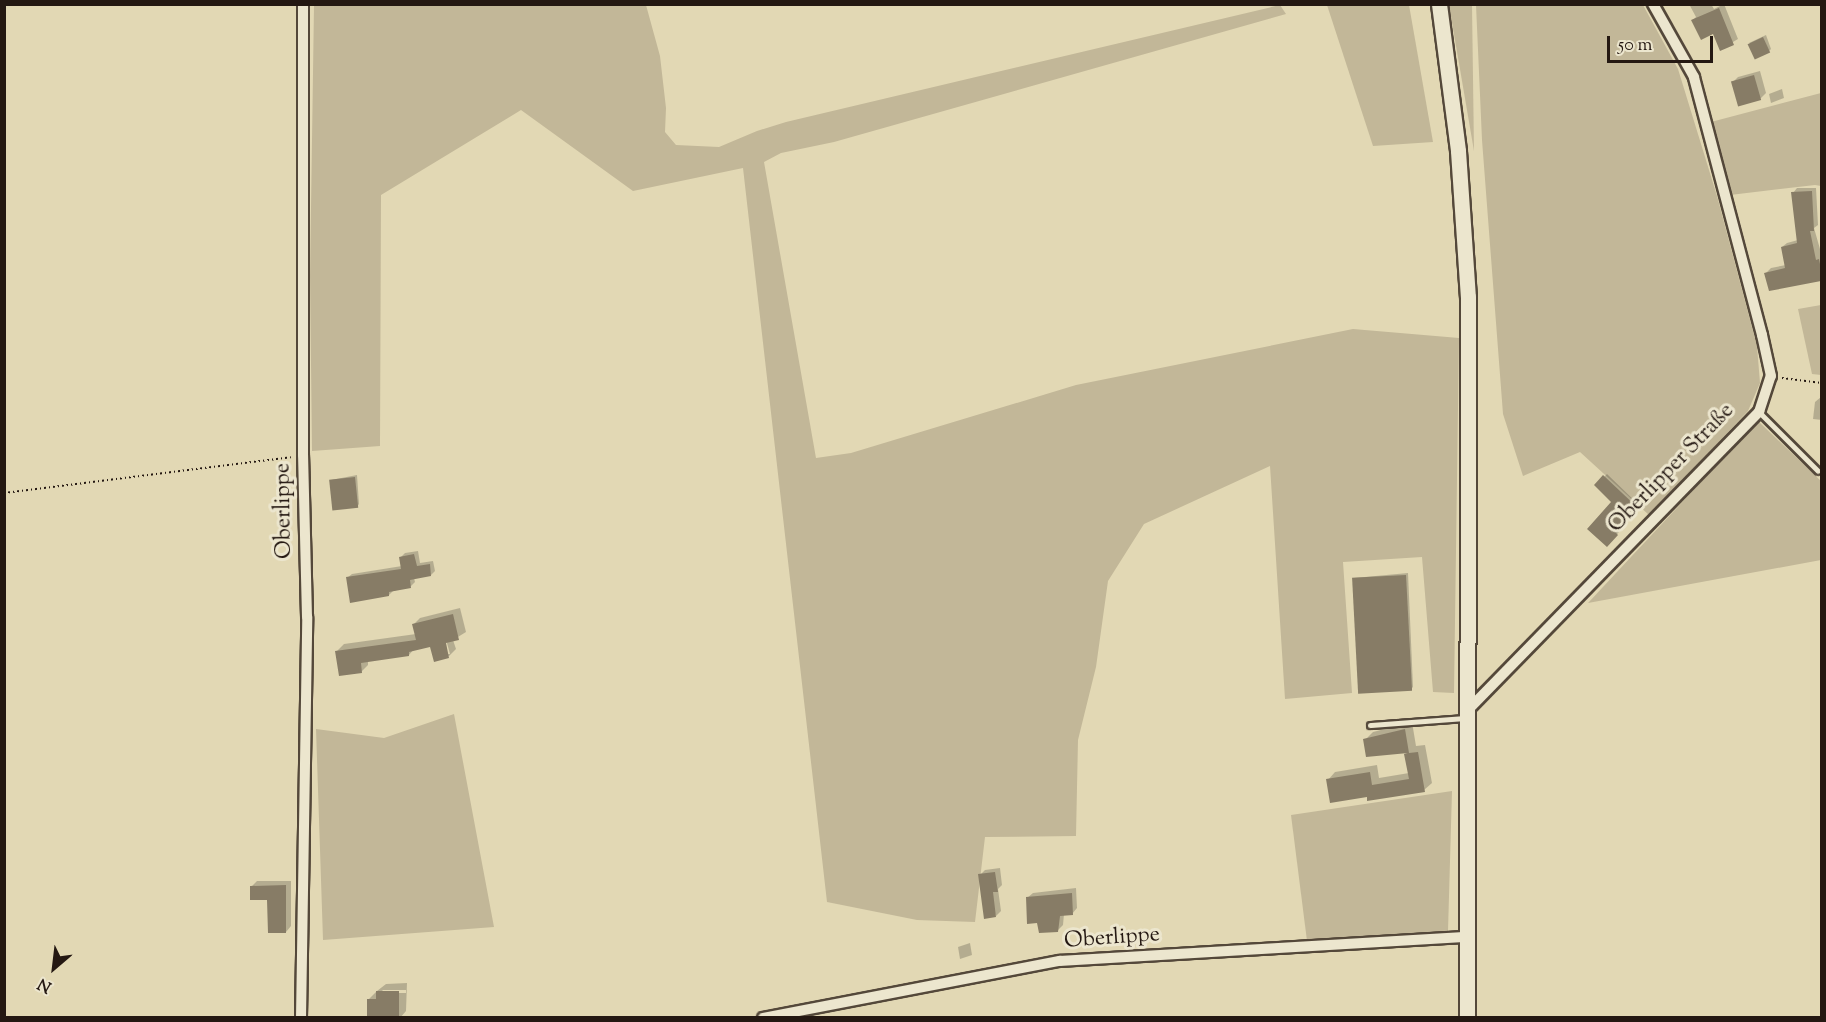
<!DOCTYPE html>
<meta charset="utf-8">
<style>
body{margin:0}
#map{position:relative;width:1826px;height:1022px;overflow:hidden;background:#e2d8b4;font-family:"Sorts Mill Goudy",serif}
div>[style]{position:absolute}
.green>*{inset:0;background:#c2b798}
.shadow>*{inset:0;background:#0003}
.building>*{inset:0;background:#877c66;transform-origin:0 0}
.path>*{height:2px;margin-top:-1px;transform-origin:0;background:repeating-linear-gradient(90deg,#241812 0 1.5px,transparent 0 4.5px)}
.roads{filter:drop-shadow(2px 0 #54483a) drop-shadow(-2px 0 #54483a) drop-shadow(0 2px #54483a) drop-shadow(0 -2px #54483a)}
.lane>*{height:5px;margin:-2.5px;padding:0 2.5px;transform-origin:2.5px;border-radius:2.5px;background:#ece6ce}
.street>*{height:10px;margin:-5px;padding:0 5px;transform-origin:5px;border-radius:5px;background:#ece6ce}
.secondary>*{height:15px;margin:-7.5px;padding:0 7.5px;transform-origin:7.5px;border-radius:7.5px;background:#ece6ce}
span{translate:-50% -50%;white-space:nowrap;text-align:center;line-height:1.15;-webkit-text-stroke:6px #ece6ce;paint-order:stroke}
.street-label{font-size:22px;color:#241812}
.frame{position:absolute;inset:0;border:6px solid #241812;pointer-events:none}
.north{position:absolute;left:24px;top:938px;width:60px;height:60px;-webkit-text-stroke:4px #ece6ce;paint-order:stroke;rotate:208deg;font-size:16px;font-weight:700;line-height:24px;text-align:center;color:#241812}
.north::after{content:'';display:block;margin:auto;width:21px;height:27px;background:#241812;clip-path:polygon(50% 0,100% 100%,50% 72%,0 100%)}
.scale{position:absolute;left:1607px;top:36px;width:106px;height:27px;box-sizing:border-box;border:3px solid #241812;border-top:0;padding-left:8px;font-size:18px;line-height:21px;white-space:nowrap;color:#241812;-webkit-text-stroke:4px #ece6ce;paint-order:stroke}
</style>
<div id="map">
<div class="green">
<div style="clip-path:polygon(314px 5px,646px 5px,660px 56px,666px 108px,665px 132px,676px 145px,719px 147px,757px 131px,786px 122px,1280px 5px,1286px 14px,834px 142px,781px 153px,764px 162px,816px 458px,851px 453px,1076px 385px,1353px 329px,1459px 338px,1454px 693px,1433px 692px,1422px 557px,1343px 562px,1352px 693px,1285px 699px,1270px 466px,1144px 524px,1108px 581px,1096px 667px,1078px 740px,1076px 836px,985px 837px,975px 922px,917px 920px,827px 902px,743px 168px,633px 191px,521px 110px,381px 195px,380px 446px,312px 451px,310px 276px)"></div>
<div style="clip-path:polygon(1327px 5px,1409px 5px,1433px 142px,1373px 146px)"></div>
<div style="clip-path:polygon(1449px 5px,1472px 5px,1474px 151px)"></div>
<div style="clip-path:polygon(1476px 5px,1643px 5px,1678px 69px,1717px 196px,1757px 346px,1760px 383px,1748px 411px,1649px 515px,1580px 452px,1523px 476px,1503px 414px,1482px 140px)"></div>
<div style="clip-path:polygon(1821px 93px,1821px 186px,1815px 185px,1730px 195px,1711px 122px)"></div>
<div style="clip-path:polygon(1821px 305px,1822px 305px,1821px 375px,1812px 374px,1798px 309px)"></div>
<div style="clip-path:polygon(1758px 421px,1821px 481px,1821px 560px,1588px 603px)"></div>
<div style="clip-path:polygon(454px 714px,494px 927px,323px 940px,316px 729px,384px 738px)"></div>
<div style="clip-path:polygon(1452px 791px,1448px 931px,1307px 941px,1291px 815px)"></div>
</div>
<div class="shadow">
<div style="clip-path:polygon(1689px 4px,1711px 4px,1714px 9px,1724px 4px,1738px 39px,1721px 49px,1713px 32px,1693px 20px,1696px 17px)"></div>
<div style="clip-path:polygon(1766px 35px,1771px 49px,1769px 51px,1749px 43px)"></div>
<div style="clip-path:polygon(1760px 71px,1766px 93px,1761px 98px,1738px 103px,1733px 82px,1738px 77px)"></div>
<div style="clip-path:polygon(1782px 89px,1784px 98px,1771px 103px,1769px 94px)"></div>
<div style="clip-path:polygon(1797px 188px,1816px 188px,1818px 225px,1814px 228px,1822px 256px,1822px 279px,1770px 289px,1766px 273px,1771px 268px,1786px 265px,1782px 247px,1787px 243px,1798px 240px,1793px 193px)"></div>
<div style="clip-path:polygon(1821px 397px,1822px 420px,1813px 419px,1815px 402px)"></div>
<div style="clip-path:polygon(1607px 474px,1640px 506px,1617px 530px,1619px 532px,1607px 545px,1613px 502px,1596px 485px)"></div>
<div style="clip-path:polygon(357px 475px,359px 504px,357px 507px,331px 480px)"></div>
<div style="clip-path:polygon(418px 551px,420px 563px,433px 561px,435px 571px,431px 575px,414px 578px,415px 582px,411px 586px,393px 591px,389px 595px,347px 578px,352px 574px,402px 566px,401px 557px,405px 553px)"></div>
<div style="clip-path:polygon(1408px 573px,1413px 687px,1411px 689px,1354px 578px)"></div>
<div style="clip-path:polygon(evenodd,460px 608px,466px 632px,453px 640px,456px 649px,449px 656px,435px 660px,431px 645px,414px 649px,409px 655px,368px 660px,368px 665px,361px 672px,337px 651px,344px 644px,416px 634px,413px 625px,420px 618px,460px 608px,443px 636px,445px 636px,450px 654px,447px 654px,443px 636px)"></div>
<div style="clip-path:polygon(1412px 722px,1416px 746px,1425px 745px,1432px 783px,1424px 790px,1368px 795px,1328px 780px,1335px 772px,1377px 765px,1379px 778px,1409px 773px,1406px 754px,1408px 752px,1365px 740px,1373px 732px)"></div>
<div style="clip-path:polygon(1000px 868px,1002px 885px,998px 889px,1001px 911px,996px 916px,980px 875px,985px 870px)"></div>
<div style="clip-path:polygon(257px 881px,291px 881px,291px 926px,286px 932px,269px 898px,251px 887px)"></div>
<div style="clip-path:polygon(1076px 888px,1077px 908px,1072px 914px,1064px 914px,1063px 925px,1058px 930px,1038px 922px,1027px 898px,1033px 893px)"></div>
<div style="clip-path:polygon(970px 943px,972px 955px,960px 959px,958px 947px)"></div>
<div style="clip-path:polygon(evenodd,407px 983px,406px 1011px,400px 1018px,368px 1018px,369px 999px,377px 991px,386px 984px,407px 983px,383px 990px,406px 990px,406px 993px,380px 993px,383px 990px)"></div>
</div>
<div class="building">
<div style="clip-path:polygon(1719px 8px,1734px 45px,1720px 51px,1713px 34px,1701px 40px,1691px 20px)"></div>
<div style="left:1763px;top:37px;width:17px;height:17px;rotate:65deg"></div>
<div style="left:1754px;top:75px;width:26px;height:24px;rotate:74deg"></div>
<div style="clip-path:polygon(1812px 191px,1814px 231px,1810px 231px,1816px 260px,1819px 259px,1821px 269px,1821px 281px,1769px 291px,1764px 273px,1785px 268px,1781px 247px,1797px 243px,1791px 192px)"></div>
<div style="clip-path:polygon(1603px 475px,1639px 509px,1616px 533px,1618px 535px,1607px 547px,1587px 529px,1611px 502px,1594px 485px)"></div>
<div style="left:355px;top:477px;width:31px;height:26px;rotate:84deg"></div>
<div style="clip-path:polygon(414px 554px,417px 566px,430px 564px,431px 576px,410px 580px,411px 588px,389px 592px,389px 596px,350px 603px,346px 577px,401px 569px,399px 557px)"></div>
<div style="left:1406px;top:575px;width:116px;height:54px;rotate:87deg"></div>
<div style="clip-path:polygon(453px 614px,459px 640px,446px 643px,449px 658px,434px 662px,430px 647px,409px 652px,409px 656px,361px 663px,362px 673px,339px 676px,335px 651px,416px 640px,412px 624px)"></div>
<div style="clip-path:polygon(1405px 729px,1409px 753px,1418px 752px,1425px 792px,1367px 801px,1367px 797px,1330px 803px,1326px 779px,1370px 772px,1372px 785px,1409px 779px,1404px 754px,1408px 753px,1366px 757px,1363px 739px)"></div>
<div style="clip-path:polygon(995px 872px,998px 892px,993px 892px,996px 917px,984px 919px,978px 874px)"></div>
<div style="clip-path:polygon(286px 885px,286px 933px,268px 933px,267px 900px,250px 900px,250px 886px)"></div>
<div style="clip-path:polygon(1072px 893px,1073px 915px,1060px 916px,1058px 932px,1039px 933px,1037px 923px,1027px 924px,1026px 897px)"></div>
<div style="clip-path:polygon(376px 991px,399px 991px,399px 1017px,367px 1017px,367px 999px,376px 999px)"></div>
</div>
<div class="path">
<div style="left:1782px;top:378px;width:40px;rotate:7.1deg"></div>
<div style="left:4px;top:493px;width:289px;rotate:-7.1deg"></div>
</div>
<div class="roads">
<div class="lane">
<div style="left:1759px;top:412px;width:83px;rotate:45deg"></div>
<div style="left:1370px;top:725px;width:96px;rotate:-4.2deg"></div>
</div>
<div class="street">
<div style="left:1468px;top:710px;width:417px;rotate:-45.7deg"></div>
<div style="left:1759px;top:412px;width:38px;rotate:-72deg"></div>
<div style="left:1771px;top:376px;width:42px;rotate:-102.4deg"></div>
<div style="left:1762px;top:335px;width:267px;rotate:-104.8deg"></div>
<div style="left:1694px;top:77px;width:84px;rotate:-119.3deg"></div>
<div style="left:301px;top:1018px;width:401px;rotate:-89.1deg"></div>
<div style="left:307px;top:617px;width:162px;rotate:-91.4deg"></div>
<div style="left:303px;top:455px;width:451px;rotate:-90deg"></div>
<div style="left:763px;top:1018px;width:302px;rotate:-10.9deg"></div>
<div style="left:1060px;top:961px;width:408px;rotate:-3.4deg"></div>
</div>
<div class="secondary">
<div style="left:1439px;top:4px;width:148px;rotate:82.6deg"></div>
<div style="left:1458px;top:151px;width:146px;rotate:86.1deg"></div>
<div style="left:1468px;top:297px;width:721px;rotate:90.08deg"></div>
</div>
</div>
<div class="street-label">
<span style="left:1672px;top:469px;rotate:-46deg">Oberlipper Straße</span>
<span style="left:285px;top:511px;rotate:-91deg">Oberlippe</span>
<span style="left:1112px;top:939px;rotate:-4deg">Oberlippe</span>
</div>
<div class="frame"></div>
<div class="north">N</div>
<div class="scale">50 m</div>
</div>
